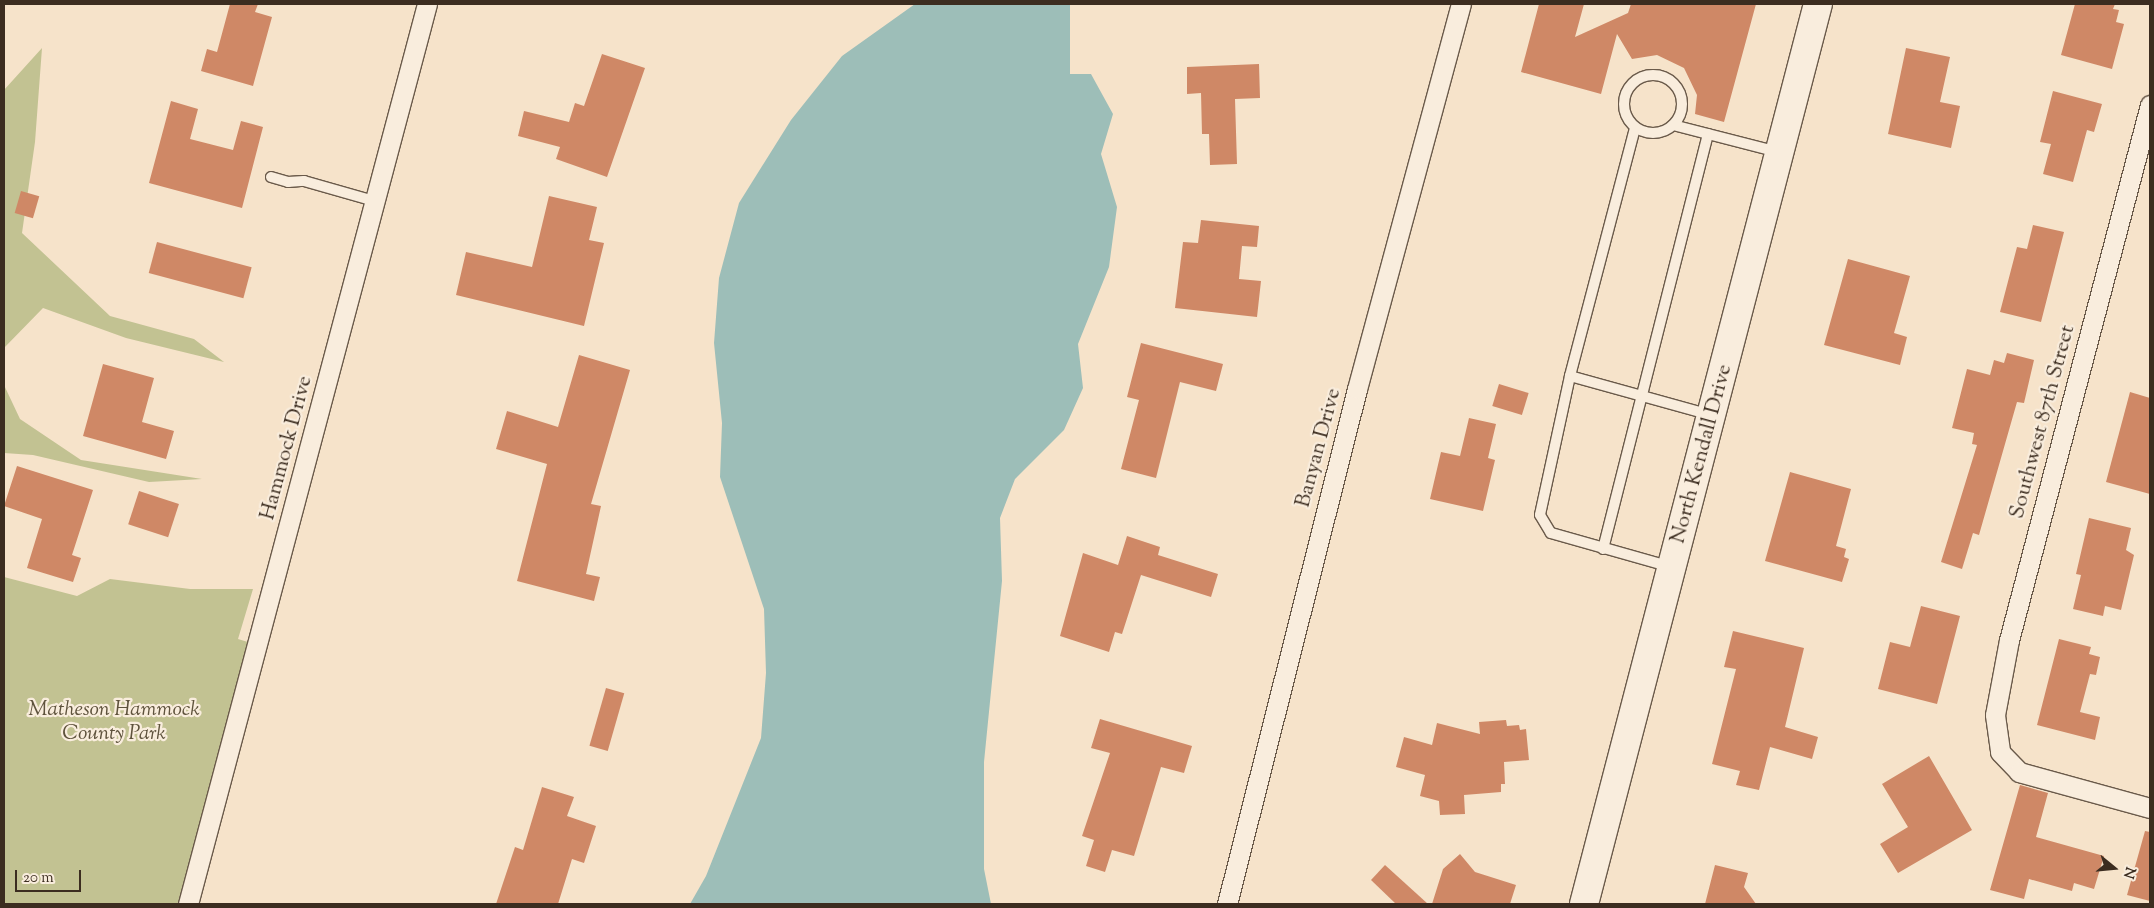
<!DOCTYPE html>
<style>
body{margin:0}
#map{position:relative;width:2154px;height:908px;overflow:hidden;background:#f6e3ca;font-family:"Sorts Mill Goudy",serif}
div>[style]{position:absolute}
.green>*{inset:0;background:#c2c292}
.water>*{inset:0;background:#9dbeb8}
.building>*{inset:0;background:#cf8866;transform-origin:0 0}
.roads{filter:drop-shadow(1px 0 #6a5a4a) drop-shadow(-1px 0 #6a5a4a) drop-shadow(0 1px #6a5a4a) drop-shadow(0 -1px #6a5a4a)}
.lane>*{height:10px;margin:-5px;padding:0 5px;transform-origin:5px;border-radius:5px;background:#f9eddd}
.lane>.ring{margin:-5px;padding:0;box-sizing:content-box;background:none;border:10px solid #f9eddd;border-radius:50%}
.street>*{height:19px;margin:-9.5px;padding:0 9.5px;transform-origin:9.5px;border-radius:9.5px;background:#f9eddd}
.secondary>*{height:28px;margin:-14px;padding:0 14px;transform-origin:14px;border-radius:14px;background:#f9eddd}
span{translate:-50% -50%;white-space:nowrap;text-align:center;line-height:1.15;-webkit-text-stroke:4.5px #f9eddd;paint-order:stroke}
.street-label{font-size:21px;color:#3c2d20}
.park-label{font-size:21px;color:#5e523c;font-style:italic}
.frame{position:absolute;inset:0;border:5px solid #3c2d20;pointer-events:none}
.north{position:absolute;left:2089px;top:843px;width:50px;height:50px;-webkit-text-stroke:4px #f9eddd;paint-order:stroke;rotate:107deg;font-size:14px;font-weight:700;line-height:20px;text-align:center;color:#3c2d20}
.north::after{content:'';display:block;margin:auto;width:18px;height:22px;background:#3c2d20;clip-path:polygon(50% 0,100% 100%,50% 72%,0 100%)}
.scale{position:absolute;left:15px;top:870px;width:66px;height:22px;box-sizing:border-box;border:2px solid #3c2d20;border-top:0;padding-left:6px;font-size:15px;line-height:18px;white-space:nowrap;color:#3c2d20;-webkit-text-stroke:4px #f9eddd;paint-order:stroke}
</style>
<div id="map">
<div class="green">
<div style="clip-path:polygon(42px 48px,35px 142px,22px 233px,110px 316px,194px 339px,224px 362px,126px 338px,43px 308px,4px 348px,4px 90px)"></div>
<div style="clip-path:polygon(4px 385px,20px 419px,81px 460px,202px 479px,149px 482px,33px 455px,4px 453px)"></div>
<div style="clip-path:polygon(4px 577px,77px 596px,110px 579px,190px 589px,253px 589px,238px 639px,251px 643px,178px 904px,4px 904px)"></div>
</div>
<div class="water">
<div style="clip-path:polygon(915px 4px,1070px 4px,1070px 74px,1091px 74px,1113px 114px,1101px 154px,1117px 207px,1109px 267px,1078px 344px,1083px 388px,1064px 430px,1015px 479px,1000px 518px,1002px 581px,984px 762px,984px 869px,991px 904px,690px 904px,706px 876px,761px 738px,766px 673px,764px 609px,720px 477px,722px 423px,714px 343px,719px 278px,739px 203px,791px 120px,842px 56px)"></div>
</div>
<div class="building">
<div style="clip-path:polygon(230px 4px,258px 4px,255px 12px,272px 17px,253px 86px,201px 71px,207px 49px,217px 52px)"></div>
<div style="clip-path:polygon(1539px 4px,1584px 4px,1575px 37px,1628px 13px,1631px 4px,1756px 4px,1724px 122px,1695px 114px,1697px 95px,1684px 68px,1657px 55px,1632px 59px,1617px 34px,1601px 94px,1521px 72px)"></div>
<div style="clip-path:polygon(2075px 4px,2115px 4px,2113px 9px,2119px 10px,2116px 22px,2124px 24px,2112px 69px,2061px 55px)"></div>
<div style="clip-path:polygon(1906px 48px,1950px 57px,1940px 102px,1960px 106px,1951px 148px,1888px 134px)"></div>
<div style="clip-path:polygon(602px 54px,645px 68px,607px 177px,556px 159px,560px 147px,518px 136px,524px 111px,569px 122px,575px 103px,584px 106px)"></div>
<div style="clip-path:polygon(1259px 64px,1260px 98px,1235px 99px,1237px 164px,1210px 165px,1209px 134px,1202px 134px,1201px 93px,1187px 94px,1187px 67px)"></div>
<div style="clip-path:polygon(2053px 91px,2102px 104px,2094px 132px,2087px 130px,2073px 182px,2043px 174px,2051px 144px,2040px 142px)"></div>
<div style="clip-path:polygon(171px 101px,198px 109px,190px 139px,233px 150px,241px 121px,263px 127px,242px 208px,149px 183px)"></div>
<div style="left:21px;top:191px;width:19px;height:23px;rotate:16deg"></div>
<div style="clip-path:polygon(549px 196px,597px 207px,589px 240px,604px 243px,584px 326px,456px 295px,466px 252px,532px 267px)"></div>
<div style="clip-path:polygon(1201px 220px,1259px 226px,1257px 247px,1242px 246px,1239px 279px,1261px 281px,1257px 317px,1175px 308px,1183px 242px,1198px 243px)"></div>
<div style="clip-path:polygon(2033px 225px,2064px 232px,2041px 322px,2000px 312px,2017px 247px,2027px 249px)"></div>
<div style="left:157px;top:242px;width:98px;height:32px;rotate:15deg"></div>
<div style="clip-path:polygon(1848px 259px,1910px 276px,1894px 333px,1907px 337px,1900px 365px,1824px 345px)"></div>
<div style="clip-path:polygon(1141px 343px,1223px 364px,1216px 391px,1180px 382px,1156px 478px,1121px 469px,1139px 400px,1127px 397px)"></div>
<div style="clip-path:polygon(2007px 353px,2034px 360px,2024px 403px,2017px 402px,1979px 535px,1973px 533px,1962px 569px,1941px 562px,1977px 445px,1972px 444px,1974px 433px,1952px 428px,1967px 369px,1990px 375px,1994px 360px,2004px 363px)"></div>
<div style="clip-path:polygon(579px 355px,630px 370px,591px 504px,601px 506px,586px 574px,600px 577px,594px 601px,517px 581px,547px 464px,496px 449px,507px 411px,558px 427px)"></div>
<div style="clip-path:polygon(103px 364px,154px 378px,142px 422px,174px 431px,166px 459px,83px 436px)"></div>
<div style="left:1499px;top:384px;width:31px;height:23px;rotate:17deg"></div>
<div style="clip-path:polygon(2130px 392px,2150px 398px,2150px 494px,2106px 482px)"></div>
<div style="clip-path:polygon(1469px 418px,1496px 424px,1488px 458px,1495px 460px,1483px 511px,1430px 499px,1441px 452px,1460px 456px)"></div>
<div style="clip-path:polygon(17px 466px,93px 490px,72px 555px,81px 558px,73px 582px,27px 568px,42px 519px,4px 506px)"></div>
<div style="clip-path:polygon(1790px 472px,1851px 489px,1836px 546px,1846px 549px,1844px 557px,1849px 559px,1842px 582px,1765px 561px)"></div>
<div style="left:139px;top:491px;width:42px;height:35px;rotate:18deg"></div>
<div style="clip-path:polygon(2089px 518px,2131px 528px,2126px 550px,2134px 555px,2121px 610px,2105px 606px,2103px 616px,2073px 609px,2081px 575px,2076px 574px)"></div>
<div style="clip-path:polygon(1127px 536px,1160px 547px,1158px 555px,1218px 574px,1211px 597px,1141px 575px,1122px 634px,1115px 632px,1109px 652px,1060px 636px,1083px 553px,1118px 565px)"></div>
<div style="clip-path:polygon(1921px 606px,1960px 616px,1937px 704px,1878px 689px,1890px 642px,1910px 647px)"></div>
<div style="clip-path:polygon(1733px 631px,1804px 648px,1785px 727px,1818px 737px,1812px 759px,1770px 747px,1759px 790px,1736px 785px,1740px 771px,1712px 764px,1736px 669px,1724px 667px)"></div>
<div style="clip-path:polygon(2059px 639px,2091px 647px,2089px 654px,2100px 657px,2096px 675px,2090px 674px,2080px 712px,2100px 717px,2095px 740px,2037px 725px)"></div>
<div style="left:606px;top:688px;width:19px;height:60px;rotate:16deg"></div>
<div style="clip-path:polygon(1100px 719px,1192px 746px,1184px 773px,1161px 767px,1134px 856px,1112px 850px,1105px 872px,1086px 866px,1094px 840px,1082px 836px,1110px 753px,1091px 748px)"></div>
<div style="clip-path:polygon(1506px 720px,1507px 726px,1519px 725px,1520px 730px,1526px 729px,1529px 760px,1504px 762px,1505px 784px,1501px 784px,1501px 792px,1464px 795px,1465px 814px,1440px 815px,1439px 801px,1420px 796px,1425px 775px,1396px 767px,1404px 737px,1432px 745px,1437px 723px,1480px 734px,1479px 722px)"></div>
<div style="clip-path:polygon(1929px 756px,1972px 830px,1898px 873px,1880px 844px,1908px 827px,1882px 784px)"></div>
<div style="clip-path:polygon(2020px 785px,2048px 793px,2036px 837px,2104px 856px,2094px 889px,2074px 883px,2072px 891px,2029px 879px,2024px 899px,1990px 890px)"></div>
<div style="clip-path:polygon(542px 787px,574px 797px,567px 816px,596px 826px,584px 863px,572px 859px,558px 904px,496px 904px,515px 847px,523px 850px)"></div>
<div style="clip-path:polygon(2145px 831px,2150px 832px,2150px 901px,2127px 895px)"></div>
<div style="clip-path:polygon(1460px 854px,1475px 872px,1516px 885px,1510px 904px,1432px 904px,1443px 869px)"></div>
<div style="clip-path:polygon(1385px 865px,1428px 904px,1396px 904px,1371px 880px)"></div>
<div style="clip-path:polygon(1715px 865px,1748px 873px,1744px 887px,1756px 904px,1705px 904px)"></div>
</div>
<div class="roads">
<div class="lane">
<div class="ring" style="left:1624px;top:75px;width:48px;height:48px"></div>
<div style="left:1673px;top:125px;width:108px;rotate:14.4deg"></div>
<div style="left:1635px;top:128px;width:256px;rotate:104.7deg"></div>
<div style="left:1570px;top:376px;width:142px;rotate:102.2deg"></div>
<div style="left:1540px;top:515px;width:21px;rotate:59deg"></div>
<div style="left:1551px;top:533px;width:125px;rotate:15.8deg"></div>
<div style="left:271px;top:177px;width:18px;rotate:16deg"></div>
<div style="left:288px;top:182px;width:16px;rotate:-4deg"></div>
<div style="left:304px;top:181px;width:73px;rotate:15.9deg"></div>
<div style="left:1570px;top:376px;width:146px;rotate:15.5deg"></div>
<div style="left:1603px;top:549px;width:428px;rotate:-75.8deg"></div>
</div>
<div class="street">
<div style="left:2150px;top:105px;width:553px;rotate:104.76deg"></div>
<div style="left:2009px;top:640px;width:76px;rotate:100.6deg"></div>
<div style="left:1995px;top:715px;width:37px;rotate:82deg"></div>
<div style="left:2000px;top:752px;width:28px;rotate:46deg"></div>
<div style="left:2019px;top:772px;width:136px;rotate:15.4deg"></div>
<div style="left:188px;top:904px;width:931px;rotate:-75.13deg"></div>
<div style="left:1227px;top:904px;width:531px;rotate:-75.83deg"></div>
<div style="left:1357px;top:389px;width:399px;rotate:-74.9deg"></div>
</div>
<div class="secondary">
<div style="left:1584px;top:904px;width:930px;rotate:-75.43deg"></div>
</div>
</div>
<div class="street-label">
<span style="left:2043px;top:422px;rotate:-75deg">Southwest 87th Street</span>
<span style="left:287px;top:448px;rotate:-75deg">Hammock Drive</span>
<span style="left:1319px;top:448px;rotate:-75deg">Banyan Drive</span>
<span style="left:1702px;top:454px;rotate:-75deg">North Kendall Drive</span>
</div>
<div class="park-label">
<span style="left:114px;top:722px">Matheson Hammock<br>County Park</span>
</div>
<div class="frame"></div>
<div class="north">N</div>
<div class="scale">20 m</div>
</div>
